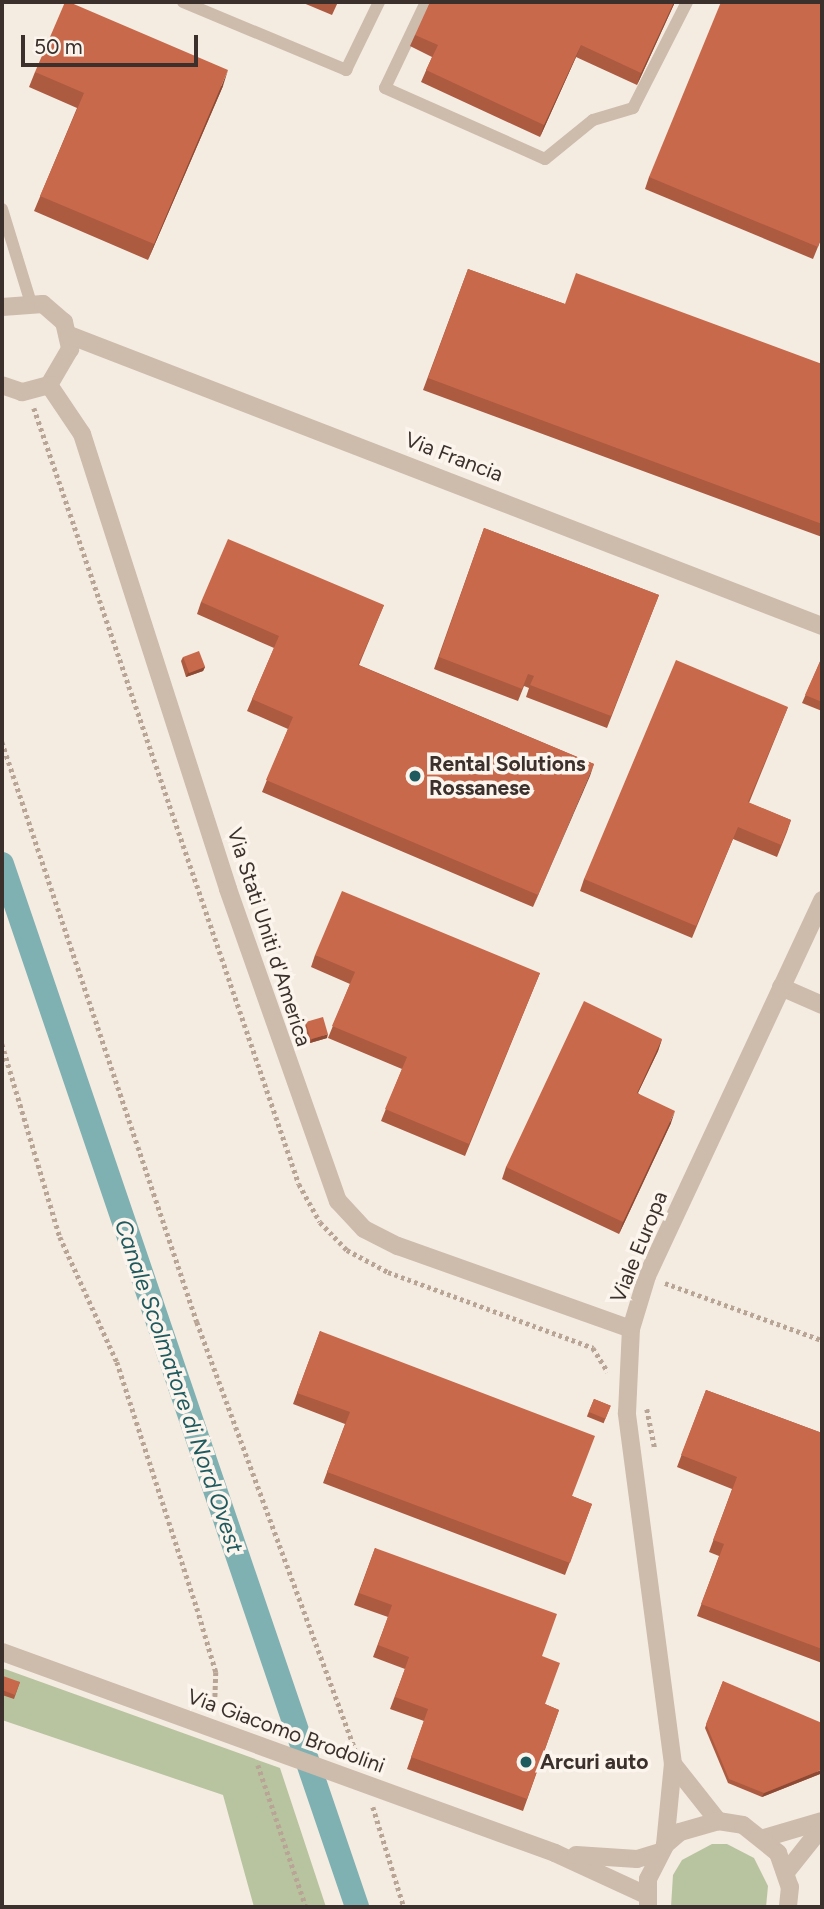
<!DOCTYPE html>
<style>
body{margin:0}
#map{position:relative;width:824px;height:1909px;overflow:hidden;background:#f4ebe1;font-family:Figtree,sans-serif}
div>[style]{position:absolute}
.green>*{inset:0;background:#b8c4a0}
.canal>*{height:24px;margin:-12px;padding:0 12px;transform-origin:12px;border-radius:12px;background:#7fb0b2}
.path>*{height:4.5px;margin-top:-2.25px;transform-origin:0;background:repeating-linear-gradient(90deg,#b9a596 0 3.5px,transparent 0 7px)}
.lane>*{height:12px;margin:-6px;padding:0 6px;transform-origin:6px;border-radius:6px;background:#cdbbac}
.street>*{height:18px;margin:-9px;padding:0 9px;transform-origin:9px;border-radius:9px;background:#cdbbac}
.wall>*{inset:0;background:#ac5a40;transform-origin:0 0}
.shaded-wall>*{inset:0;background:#8c4a34}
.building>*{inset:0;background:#c8694b;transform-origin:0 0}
.dots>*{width:19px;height:19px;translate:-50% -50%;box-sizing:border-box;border:4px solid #fbf5ee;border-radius:50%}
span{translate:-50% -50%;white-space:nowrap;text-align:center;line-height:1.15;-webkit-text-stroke:7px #fbf5ee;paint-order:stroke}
.street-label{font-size:21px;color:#3b302b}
.poi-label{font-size:21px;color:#3b302b;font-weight:700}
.left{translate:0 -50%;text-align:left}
.water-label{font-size:23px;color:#1f5a5e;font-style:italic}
.frame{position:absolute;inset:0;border:4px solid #3b302b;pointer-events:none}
.scale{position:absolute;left:21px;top:35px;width:177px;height:32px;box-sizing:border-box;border:4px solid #3b302b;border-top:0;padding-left:9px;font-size:21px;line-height:24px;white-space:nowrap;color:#3b302b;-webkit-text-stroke:5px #fbf5ee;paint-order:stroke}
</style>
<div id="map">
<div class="green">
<div style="clip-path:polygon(2px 1668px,280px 1768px,326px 1907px,254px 1907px,223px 1795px,2px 1720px)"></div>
<div style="clip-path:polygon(712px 1844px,727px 1844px,754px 1858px,768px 1886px,766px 1907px,671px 1907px,673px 1875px,682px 1860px)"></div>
</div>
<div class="canal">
<div style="left:2px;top:864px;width:1102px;rotate:71.2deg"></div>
</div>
<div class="path">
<div style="left:34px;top:408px;width:820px;rotate:71.15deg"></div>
<div style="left:299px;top:1184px;width:43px;rotate:61.1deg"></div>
<div style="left:320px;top:1222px;width:39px;rotate:46deg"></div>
<div style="left:347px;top:1250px;width:47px;rotate:28.2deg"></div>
<div style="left:388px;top:1272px;width:219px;rotate:20.3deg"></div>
<div style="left:593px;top:1348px;width:28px;rotate:58deg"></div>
<div style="left:2px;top:742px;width:612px;rotate:71.42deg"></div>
<div style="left:197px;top:1322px;width:469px;rotate:69.7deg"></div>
<div style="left:2px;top:1044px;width:202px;rotate:73.3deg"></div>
<div style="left:60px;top:1237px;width:137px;rotate:65.5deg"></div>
<div style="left:117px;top:1362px;width:259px;rotate:72deg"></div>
<div style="left:197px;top:1608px;width:67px;rotate:73.5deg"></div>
<div style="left:216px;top:1672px;width:38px;rotate:92deg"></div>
<div style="left:665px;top:1283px;width:167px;rotate:20deg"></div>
<div style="left:647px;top:1409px;width:41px;rotate:78.7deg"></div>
<div style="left:258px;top:1765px;width:150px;rotate:71.3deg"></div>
<div style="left:373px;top:1807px;width:105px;rotate:72.8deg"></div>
</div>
<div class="lane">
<div style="left:183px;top:2px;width:177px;rotate:22.6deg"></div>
<div style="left:346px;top:70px;width:76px;rotate:-64.1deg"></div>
<div style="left:426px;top:2px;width:95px;rotate:115.5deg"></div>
<div style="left:385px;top:88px;width:175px;rotate:23.9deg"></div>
<div style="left:545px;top:159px;width:62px;rotate:-39.1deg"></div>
<div style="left:593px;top:120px;width:42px;rotate:-16.7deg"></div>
<div style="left:633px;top:108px;width:119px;rotate:-63deg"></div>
<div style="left:2px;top:209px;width:95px;rotate:72.9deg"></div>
</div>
<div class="street">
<div style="left:2px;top:307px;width:41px;rotate:-4.2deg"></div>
<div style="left:43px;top:304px;width:28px;rotate:41deg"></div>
<div style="left:64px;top:322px;width:28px;rotate:77deg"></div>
<div style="left:70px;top:349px;width:42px;rotate:120.3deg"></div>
<div style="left:49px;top:385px;width:28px;rotate:165deg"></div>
<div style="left:22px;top:392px;width:21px;rotate:-161deg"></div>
<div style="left:69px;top:335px;width:807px;rotate:21.13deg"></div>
<div style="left:49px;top:385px;width:59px;rotate:56deg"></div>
<div style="left:82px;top:434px;width:478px;rotate:72.2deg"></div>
<div style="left:228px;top:889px;width:331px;rotate:70.6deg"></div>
<div style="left:338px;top:1201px;width:38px;rotate:47deg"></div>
<div style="left:364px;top:1229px;width:38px;rotate:27deg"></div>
<div style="left:398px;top:1246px;width:247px;rotate:19.6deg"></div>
<div style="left:781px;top:987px;width:45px;rotate:23.7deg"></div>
<div style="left:2px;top:1652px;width:588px;rotate:19.97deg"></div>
<div style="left:555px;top:1853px;width:100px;rotate:24.8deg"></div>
<div style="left:673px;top:1764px;width:73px;rotate:51.7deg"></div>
<div style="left:764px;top:1838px;width:60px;rotate:-16.3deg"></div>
<div style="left:665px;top:1845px;width:81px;rotate:-84.4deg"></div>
<div style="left:673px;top:1764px;width:354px;rotate:-97.5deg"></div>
<div style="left:627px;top:1413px;width:84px;rotate:-87.3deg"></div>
<div style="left:631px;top:1329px;width:55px;rotate:-73.2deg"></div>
<div style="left:647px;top:1276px;width:415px;rotate:-65deg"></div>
<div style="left:576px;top:1855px;width:61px;rotate:3.8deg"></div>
<div style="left:637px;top:1859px;width:24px;rotate:-17deg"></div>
<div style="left:787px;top:1871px;width:56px;rotate:-51.5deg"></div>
<div style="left:648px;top:1907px;width:28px;rotate:-90deg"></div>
<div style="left:648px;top:1879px;width:38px;rotate:-63deg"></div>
<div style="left:665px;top:1845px;width:20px;rotate:-41deg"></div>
<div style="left:680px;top:1832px;width:40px;rotate:-16deg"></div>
<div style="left:718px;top:1821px;width:25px;rotate:9deg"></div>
<div style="left:743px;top:1825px;width:45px;rotate:38.7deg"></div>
<div style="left:778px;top:1853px;width:36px;rotate:71deg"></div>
<div style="left:790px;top:1887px;width:20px;rotate:96deg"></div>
</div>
<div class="wall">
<div style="clip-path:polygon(301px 2px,338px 2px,332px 15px)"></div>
<div style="clip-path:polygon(675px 2px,637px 85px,576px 57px,540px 137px,421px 82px,432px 57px,410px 46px,415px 35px)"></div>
<div style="clip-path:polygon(822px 2px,822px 237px,813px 259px,645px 189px,649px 177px)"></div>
<div style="clip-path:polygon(35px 72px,223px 86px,148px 260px,34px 211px,77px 108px,29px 87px)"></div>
<div style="clip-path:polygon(468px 269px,565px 304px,822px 364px,822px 537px,423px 390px)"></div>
<div style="clip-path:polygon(484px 528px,659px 595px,607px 728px,526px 697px,529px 688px,524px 686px,518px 701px,434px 669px)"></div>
<div style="clip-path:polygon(201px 602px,384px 605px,359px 665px,594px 764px,533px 907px,262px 792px,288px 729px,247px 711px,274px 648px,197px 614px)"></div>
<div style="clip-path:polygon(183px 657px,205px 667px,203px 671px,186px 677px,181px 661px)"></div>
<div style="clip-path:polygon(822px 657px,822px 711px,802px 703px)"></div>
<div style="clip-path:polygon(788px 707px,749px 803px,791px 820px,787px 832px,777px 857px,733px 839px,692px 938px,580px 891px,584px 879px)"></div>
<div style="clip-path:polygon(315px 955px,540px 973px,465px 1156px,381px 1121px,402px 1069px,328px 1038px,350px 984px,311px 967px)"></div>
<div style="clip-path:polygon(306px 1023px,327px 1038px,310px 1043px,305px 1027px)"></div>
<div style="clip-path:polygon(662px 1039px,658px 1051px,638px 1093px,671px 1123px,619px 1234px,502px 1179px,506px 1167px)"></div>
<div style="clip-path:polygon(320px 1331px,572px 1496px,592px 1504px,565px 1575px,323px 1483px,345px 1424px,293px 1404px)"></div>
<div style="clip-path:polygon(706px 1390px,822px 1433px,822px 1663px,697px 1616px,719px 1556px,709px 1552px,732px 1489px,677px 1467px)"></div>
<div style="left:594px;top:1399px;width:18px;height:19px;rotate:22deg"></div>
<div style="clip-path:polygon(375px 1548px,542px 1656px,545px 1704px,559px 1710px,523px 1811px,407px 1769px,424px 1721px,390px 1709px,405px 1669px,373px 1657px,388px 1617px,354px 1605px)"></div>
<div style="clip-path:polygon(2px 1680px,20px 1682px,14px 1699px,2px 1695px)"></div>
<div style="clip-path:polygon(723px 1681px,820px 1774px,762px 1797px,728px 1783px,705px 1728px)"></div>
</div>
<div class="shaded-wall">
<div style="clip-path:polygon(674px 2px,675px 2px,637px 85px,641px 73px)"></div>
<div style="clip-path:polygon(581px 45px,576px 57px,540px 137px,544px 125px)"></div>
<div style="clip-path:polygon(228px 70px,223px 86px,148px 260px,154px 244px)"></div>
<div style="clip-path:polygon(205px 667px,203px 671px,186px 677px,188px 673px)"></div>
<div style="clip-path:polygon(594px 764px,590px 776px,533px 907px,538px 895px)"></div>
<div style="clip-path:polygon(328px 1034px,327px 1038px,310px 1043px,312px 1039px)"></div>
<div style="clip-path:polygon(662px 1039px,658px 1051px,632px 1105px,637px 1093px)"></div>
<div style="clip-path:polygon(675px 1111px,671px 1123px,619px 1234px,623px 1222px)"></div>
<div style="clip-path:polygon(821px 1770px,820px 1774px,762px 1797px,764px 1793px)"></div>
</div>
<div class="building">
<div style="clip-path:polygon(65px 2px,69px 2px,228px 70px,154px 244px,40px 196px,84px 93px,35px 72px)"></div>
<div style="clip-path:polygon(430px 2px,674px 2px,641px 73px,581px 45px,544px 125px,426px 70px,438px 45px,415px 35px)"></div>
<div style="clip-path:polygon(721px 2px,822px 2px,822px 235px,818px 247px,649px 177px)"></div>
<div style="clip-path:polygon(468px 269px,565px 304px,576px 273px,822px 364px,822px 524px,428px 378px)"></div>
<div style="clip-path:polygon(484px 528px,659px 595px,611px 716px,530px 685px,534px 676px,528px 674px,522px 689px,439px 657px)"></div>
<div style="clip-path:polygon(228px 539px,384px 605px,358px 665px,594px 764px,538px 895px,266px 780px,293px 717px,252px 699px,279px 636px,201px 602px)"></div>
<div style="left:199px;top:651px;width:17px;height:17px;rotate:69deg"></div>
<div style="clip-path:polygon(822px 657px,822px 702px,805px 695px)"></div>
<div style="clip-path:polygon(676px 660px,788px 707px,748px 802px,791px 820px,781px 845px,738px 827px,696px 926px,584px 879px)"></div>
<div style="clip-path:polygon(342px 891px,540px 973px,469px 1144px,385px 1109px,407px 1057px,332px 1026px,355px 972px,315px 955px)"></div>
<div style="clip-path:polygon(584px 1001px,662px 1039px,637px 1093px,675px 1111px,623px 1222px,506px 1167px)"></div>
<div style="left:323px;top:1017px;width:18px;height:18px;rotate:74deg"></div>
<div style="clip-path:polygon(320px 1331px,595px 1436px,572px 1496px,592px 1504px,570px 1563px,327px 1472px,350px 1412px,297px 1393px)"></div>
<div style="clip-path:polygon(706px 1390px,822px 1433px,822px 1649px,701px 1604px,724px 1544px,713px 1540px,737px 1477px,681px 1455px)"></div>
<div style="left:594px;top:1399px;width:18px;height:14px;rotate:22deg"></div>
<div style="clip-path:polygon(375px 1548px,557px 1614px,542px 1656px,560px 1663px,545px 1704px,559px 1710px,527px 1799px,411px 1757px,428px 1709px,395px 1697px,409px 1657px,378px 1645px,392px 1605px,359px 1593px)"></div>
<div style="clip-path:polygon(3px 1676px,20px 1682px,15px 1695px,2px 1690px,2px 1680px)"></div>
<div style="clip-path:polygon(723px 1681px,822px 1723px,822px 1767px,821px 1770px,764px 1793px,729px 1779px,706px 1724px)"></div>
</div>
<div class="dots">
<div style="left:415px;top:776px;background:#1f5a5e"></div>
<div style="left:526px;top:1762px;background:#1f5a5e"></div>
</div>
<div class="street-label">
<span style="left:454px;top:457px;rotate:21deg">Via Francia</span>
<span style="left:269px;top:937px;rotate:72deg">Via Stati Uniti d'America</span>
<span style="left:639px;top:1247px;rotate:-68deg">Viale Europa</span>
<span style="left:286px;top:1731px;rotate:20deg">Via Giacomo Brodolini</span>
</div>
<div class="poi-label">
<span class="left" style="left:429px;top:776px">Rental Solutions<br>Rossanese</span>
<span class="left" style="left:540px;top:1762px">Arcuri auto</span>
</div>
<div class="water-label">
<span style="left:179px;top:1386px;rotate:71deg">Canale Scolmatore di Nord Ovest</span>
</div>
<div class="frame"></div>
<div class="scale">50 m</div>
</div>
